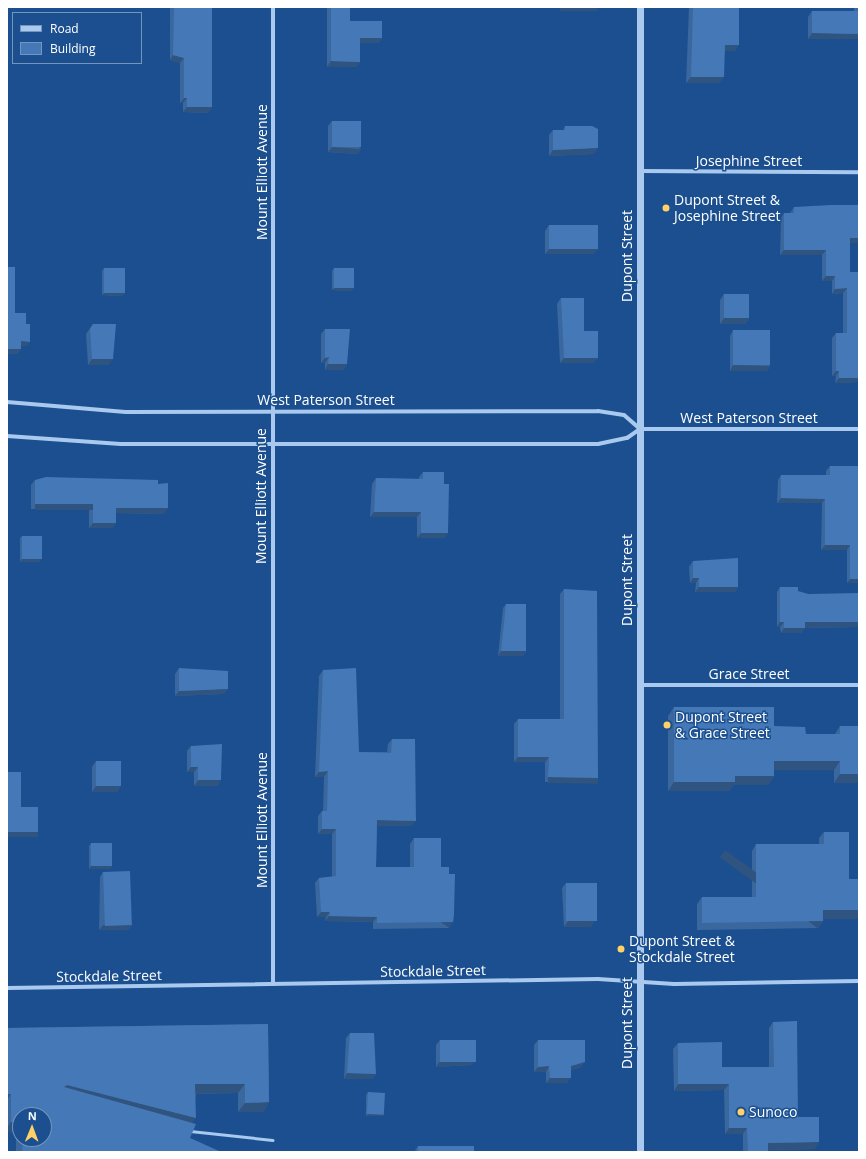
<!DOCTYPE html>
<style>
body{margin:0}
#map{position:relative;width:866px;height:1159px;overflow:hidden;background:#1b4f8f;font-family:"Open Sans",sans-serif}
div>[style]{position:absolute}
.service>*{height:3px;margin:-1.5px;padding:0 1.5px;transform-origin:1.5px;border-radius:1.5px;background:#a9c9ee}
.minor>*{height:4px;margin:-2px;padding:0 2px;transform-origin:2px;border-radius:2px;background:#a9c9ee}
.tertiary>*{height:7px;margin:-3.5px;padding:0 3.5px;transform-origin:3.5px;border-radius:3.5px;background:#a9c9ee}
.wall>*{inset:0;background:#3a679d}
.shaded-wall>*{inset:0;background:#305480;transform-origin:0 0}
.building>*{inset:0;background:#4478b7;transform-origin:0 0}
.dots>*{width:11px;height:11px;translate:-50% -50%;box-sizing:border-box;border:2px solid #1b4f8f;border-radius:50%}
span{translate:-50% -50%;white-space:nowrap;text-align:center;line-height:1.15;-webkit-text-stroke:3px #1b4f8f;paint-order:stroke}
.street-label{font-size:14px;color:#fff}
.poi-label{font-size:14px;color:#fff}
.left{translate:0 -50%;text-align:left}
.frame{position:absolute;inset:0;border:8px solid #fff;pointer-events:none}
.legend{position:absolute;left:12px;top:12px;width:130px;height:52px;box-sizing:border-box;background:#1b4f8f;border:1px solid #7695bc;margin:0;padding:5px 7px;list-style:none;font-size:12px;color:#fff}
.legend li{display:flex;align-items:center;gap:8px;height:20px}
.legend b{width:20px;border:1px solid #7695bc}
.north{position:absolute;left:12px;top:1107px;width:40px;height:40px;box-sizing:border-box;background:#1b4f8f;border:1px solid #7695bc;border-radius:50%;rotate:1deg;font-size:11px;font-weight:700;line-height:16px;text-align:center;color:#fff}
.north::after{content:'';display:block;margin:auto;width:14px;height:18px;background:#ffd166;clip-path:polygon(50% 0,100% 100%,50% 72%,0 100%)}
</style>
<div id="map">
<div class="service">
<div style="left:190px;top:1131px;width:83px;rotate:6.2deg"></div>
</div>
<div class="minor">
<div style="left:273px;top:7px;width:977px;rotate:90deg"></div>
<div style="left:640px;top:171px;width:219px;rotate:0.3deg"></div>
<div style="left:7px;top:402px;width:119px;rotate:4.8deg"></div>
<div style="left:126px;top:412px;width:472px;rotate:-0.1deg"></div>
<div style="left:598px;top:411px;width:26px;rotate:9deg"></div>
<div style="left:624px;top:415px;width:20px;rotate:41deg"></div>
<div style="left:7px;top:436px;width:114px;rotate:4deg"></div>
<div style="left:121px;top:444px;width:477px"></div>
<div style="left:598px;top:444px;width:30px;rotate:-12deg"></div>
<div style="left:627px;top:438px;width:16px;rotate:-35deg"></div>
<div style="left:640px;top:429px;width:219px"></div>
<div style="left:640px;top:685px;width:219px"></div>
<div style="left:7px;top:988px;width:591px;rotate:-0.87deg"></div>
<div style="left:598px;top:979px;width:76px;rotate:3.8deg"></div>
<div style="left:674px;top:984px;width:185px;rotate:-0.9deg"></div>
</div>
<div class="tertiary">
<div style="left:640px;top:7px;width:1145px;rotate:90deg"></div>
</div>
<div class="wall">
<div style="clip-path:polygon(170px 7px,212px 7px,212px 107px,208px 113px,183px 112px,183px 103px,180px 103px,180px 63px,170px 60px)"></div>
<div style="clip-path:polygon(327px 7px,350px 7px,350px 21px,382px 38px,379px 43px,360px 43px,360px 62px,356px 67px,327px 67px)"></div>
<div style="clip-path:polygon(689px 7px,739px 7px,735px 51px,725px 51px,720px 83px,686px 83px)"></div>
<div style="clip-path:polygon(854px 7px,859px 7px,859px 39px,808px 39px,808px 17px,812px 11px,854px 11px)"></div>
<div style="clip-path:polygon(332px 121px,361px 149px,357px 154px,328px 152px,328px 126px)"></div>
<div style="clip-path:polygon(565px 126px,594px 154px,549px 156px,549px 135px,553px 130px,563px 130px)"></div>
<div style="clip-path:polygon(794px 207px,859px 243px,850px 243px,850px 272px,859px 382px,835px 383px,836px 376px,832px 376px,832px 338px,836px 333px,843px 333px,843px 293px,832px 294px,832px 281px,822px 281px,822px 255px,780px 255px,781px 218px,784px 213px,790px 213px)"></div>
<div style="clip-path:polygon(549px 225px,594px 254px,545px 254px,545px 231px)"></div>
<div style="clip-path:polygon(104px 268px,123px 296px,102px 295px,102px 271px)"></div>
<div style="clip-path:polygon(334px 268px,352px 291px,332px 290px,332px 271px)"></div>
<div style="clip-path:polygon(724px 294px,749px 318px,745px 324px,720px 324px,720px 300px)"></div>
<div style="clip-path:polygon(561px 298px,584px 331px,594px 363px,560px 363px,557px 304px)"></div>
<div style="clip-path:polygon(93px 324px,109px 365px,88px 365px,86px 334px)"></div>
<div style="clip-path:polygon(325px 329px,347px 364px,343px 370px,325px 370px,325px 363px,321px 363px,321px 334px)"></div>
<div style="clip-path:polygon(733px 330px,770px 366px,767px 371px,730px 371px,730px 336px)"></div>
<div style="clip-path:polygon(830px 466px,859px 466px,859px 583px,847px 583px,847px 550px,821px 550px,822px 503px,777px 503px,778px 480px,781px 475px,826px 475px,826px 471px)"></div>
<div style="clip-path:polygon(423px 472px,445px 538px,417px 538px,417px 517px,370px 517px,372px 484px,376px 478px,419px 479px,419px 477px)"></div>
<div style="clip-path:polygon(35px 480px,158px 484px,164px 514px,116px 513px,116px 523px,112px 528px,89px 528px,89px 509px,31px 509px,31px 485px)"></div>
<div style="clip-path:polygon(22px 536px,40px 562px,20px 562px,20px 538px)"></div>
<div style="clip-path:polygon(693px 561px,738px 587px,735px 592px,695px 592px,696px 583px,690px 583px,689px 567px)"></div>
<div style="clip-path:polygon(780px 587px,808px 594px,859px 627px,805px 628px,801px 633px,781px 633px,780px 627px,777px 627px,777px 592px)"></div>
<div style="clip-path:polygon(564px 589px,598px 778px,595px 783px,545px 782px,545px 762px,514px 762px,514px 724px,518px 719px,560px 719px,560px 594px)"></div>
<div style="clip-path:polygon(506px 604px,526px 651px,523px 656px,498px 656px,503px 608px)"></div>
<div style="clip-path:polygon(179px 668px,224px 694px,175px 696px,175px 674px)"></div>
<div style="clip-path:polygon(323px 670px,359px 752px,387px 752px,388px 744px,392px 739px,412px 826px,377px 826px,376px 867px,410px 867px,410px 844px,414px 838px,441px 867px,449px 928px,373px 929px,373px 922px,325px 921px,326px 917px,317px 917px,315px 883px,319px 878px,332px 877px,332px 834px,318px 834px,318px 816px,322px 811px,323px 811px,324px 777px,315px 777px,319px 676px)"></div>
<div style="clip-path:polygon(674px 707px,774px 726px,806px 734px,835px 734px,840px 726px,859px 726px,859px 783px,834px 783px,834px 770px,774px 770px,774px 776px,768px 785px,733px 785px,729px 791px,668px 791px,668px 716px)"></div>
<div style="clip-path:polygon(191px 746px,218px 786px,194px 786px,194px 772px,187px 772px,187px 751px)"></div>
<div style="clip-path:polygon(96px 761px,120px 786px,117px 792px,92px 792px,92px 767px)"></div>
<div style="clip-path:polygon(824px 832px,849px 879px,859px 917px,823px 917px,823px 921px,818px 928px,697px 930px,697px 904px,702px 897px,752px 897px,752px 851px,756px 844px,819px 844px,819px 838px)"></div>
<div style="clip-path:polygon(91px 843px,112px 866px,110px 869px,89px 869px,89px 846px)"></div>
<div style="clip-path:polygon(103px 872px,132px 925px,128px 930px,99px 930px,100px 877px)"></div>
<div style="clip-path:polygon(566px 883px,591px 927px,564px 927px,562px 888px)"></div>
<div style="clip-path:polygon(773px 1022px,798px 1117px,815px 1149px,768px 1150px,768px 1152px,743px 1152px,743px 1134px,725px 1134px,724px 1090px,674px 1091px,673px 1049px,678px 1043px,722px 1067px,769px 1067px,769px 1028px)"></div>
<div style="clip-path:polygon(evenodd,268px 1024px,269px 1102px,263px 1112px,238px 1112px,238px 1093px,196px 1094px,190px 1138px,221px 1152px,16px 1152px,16px 1132px,7px 1132px,7px 1028px,268px 1024px,20px 1115px,44px 1139px,20px 1139px,20px 1115px)"></div>
<div style="clip-path:polygon(350px 1033px,376px 1074px,372px 1079px,344px 1079px,346px 1038px)"></div>
<div style="clip-path:polygon(440px 1040px,472px 1065px,436px 1067px,436px 1045px)"></div>
<div style="clip-path:polygon(538px 1040px,581px 1067px,571px 1070px,567px 1083px,546px 1083px,546px 1072px,534px 1072px,534px 1045px)"></div>
<div style="clip-path:polygon(368px 1092px,383px 1116px,366px 1116px,366px 1095px)"></div>
<div style="clip-path:polygon(418px 1146px,474px 1152px,414px 1152px)"></div>
</div>
<div class="shaded-wall">
<div style="left:560px;top:7px;width:37px;height:4px"></div>
<div style="clip-path:polygon(812px 33px,859px 34px,859px 39px,808px 39px)"></div>
<div style="clip-path:polygon(360px 38px,382px 38px,379px 43px,356px 43px)"></div>
<div style="clip-path:polygon(725px 45px,739px 45px,735px 51px,721px 51px)"></div>
<div style="clip-path:polygon(173px 55px,184px 58px,180px 63px,170px 60px)"></div>
<div style="clip-path:polygon(331px 61px,360px 62px,356px 67px,327px 67px)"></div>
<div style="clip-path:polygon(691px 77px,724px 77px,720px 83px,686px 83px)"></div>
<div style="clip-path:polygon(184px 98px,187px 98px,183px 103px,180px 103px)"></div>
<div style="clip-path:polygon(187px 107px,212px 107px,208px 113px,183px 112px)"></div>
<div style="clip-path:polygon(332px 147px,361px 149px,357px 154px,328px 152px)"></div>
<div style="clip-path:polygon(598px 148px,594px 154px,549px 156px,553px 150px)"></div>
<div style="clip-path:polygon(850px 238px,859px 238px,859px 243px,846px 243px)"></div>
<div style="clip-path:polygon(549px 249px,598px 249px,594px 254px,545px 254px)"></div>
<div style="clip-path:polygon(784px 250px,826px 250px,822px 255px,780px 255px)"></div>
<div style="clip-path:polygon(826px 276px,835px 276px,832px 281px,822px 281px)"></div>
<div style="clip-path:polygon(334px 288px,354px 288px,352px 291px,332px 290px)"></div>
<div style="clip-path:polygon(847px 288px,843px 293px,832px 294px,835px 289px)"></div>
<div style="clip-path:polygon(104px 293px,125px 293px,123px 296px,102px 295px)"></div>
<div style="clip-path:polygon(724px 318px,749px 318px,745px 324px,720px 324px)"></div>
<div style="clip-path:polygon(21px 341px,30px 342px,27px 346px,18px 346px)"></div>
<div style="clip-path:polygon(7px 349px,21px 349px,18px 354px,7px 354px)"></div>
<div style="clip-path:polygon(329px 357px,325px 363px,321px 363px,325px 358px)"></div>
<div style="clip-path:polygon(564px 358px,598px 358px,594px 363px,560px 363px)"></div>
<div style="clip-path:polygon(92px 359px,113px 359px,109px 365px,88px 365px)"></div>
<div style="clip-path:polygon(328px 364px,347px 364px,343px 370px,325px 370px)"></div>
<div style="clip-path:polygon(733px 365px,770px 366px,767px 371px,730px 371px)"></div>
<div style="clip-path:polygon(836px 371px,839px 371px,836px 376px,832px 376px)"></div>
<div style="clip-path:polygon(839px 378px,859px 378px,859px 382px,835px 383px)"></div>
<div style="clip-path:polygon(781px 498px,825px 499px,822px 503px,777px 503px)"></div>
<div style="left:35px;top:504px;width:58px;height:6px"></div>
<div style="clip-path:polygon(116px 508px,168px 508px,164px 514px,112px 513px)"></div>
<div style="clip-path:polygon(374px 512px,421px 512px,417px 517px,370px 517px)"></div>
<div style="clip-path:polygon(93px 523px,116px 523px,112px 528px,89px 528px)"></div>
<div style="clip-path:polygon(421px 533px,448px 533px,445px 538px,417px 538px)"></div>
<div style="clip-path:polygon(825px 545px,850px 545px,847px 550px,821px 550px)"></div>
<div style="clip-path:polygon(22px 559px,42px 559px,40px 562px,20px 562px)"></div>
<div style="clip-path:polygon(693px 578px,699px 578px,696px 583px,690px 583px)"></div>
<div style="clip-path:polygon(850px 579px,859px 579px,859px 583px,847px 583px)"></div>
<div style="clip-path:polygon(699px 587px,738px 587px,735px 592px,695px 592px)"></div>
<div style="clip-path:polygon(780px 622px,784px 622px,780px 627px,777px 627px)"></div>
<div style="clip-path:polygon(805px 622px,859px 622px,859px 627px,802px 628px)"></div>
<div style="clip-path:polygon(784px 628px,805px 628px,801px 633px,781px 633px)"></div>
<div style="clip-path:polygon(501px 651px,526px 651px,523px 656px,498px 656px)"></div>
<div style="clip-path:polygon(228px 689px,224px 694px,175px 696px,179px 691px)"></div>
<div style="clip-path:polygon(518px 757px,549px 757px,545px 762px,514px 762px)"></div>
<div style="clip-path:polygon(774px 761px,840px 761px,834px 770px,768px 770px)"></div>
<div style="clip-path:polygon(191px 767px,198px 767px,194px 772px,187px 772px)"></div>
<div style="clip-path:polygon(328px 771px,324px 777px,315px 777px,319px 772px)"></div>
<div style="clip-path:polygon(840px 774px,859px 774px,859px 783px,834px 783px)"></div>
<div style="clip-path:polygon(735px 776px,774px 776px,768px 785px,733px 785px,729px 791px,668px 791px,674px 782px)"></div>
<div style="left:548px;top:777px;width:50px;height:6px;rotate:1deg"></div>
<div style="clip-path:polygon(198px 780px,221px 780px,218px 786px,194px 786px)"></div>
<div style="clip-path:polygon(96px 786px,120px 786px,117px 792px,92px 792px)"></div>
<div style="clip-path:polygon(377px 820px,416px 821px,412px 826px,373px 826px)"></div>
<div style="clip-path:polygon(322px 829px,336px 829px,332px 834px,318px 834px)"></div>
<div style="left:7px;top:832px;width:31px;height:5px"></div>
<div style="clip-path:polygon(91px 866px,112px 866px,110px 869px,89px 869px)"></div>
<div style="left:823px;top:910px;width:36px;height:9px"></div>
<div style="clip-path:polygon(321px 912px,330px 912px,326px 917px,317px 917px)"></div>
<div style="clip-path:polygon(329px 916px,377px 917px,373px 922px,325px 921px)"></div>
<div style="clip-path:polygon(568px 921px,595px 921px,591px 927px,564px 927px)"></div>
<div style="left:823px;top:921px;width:9px;height:121px;rotate:126deg"></div>
<div style="left:453px;top:922px;width:7px;height:76px;rotate:124deg"></div>
<div style="clip-path:polygon(103px 925px,132px 925px,128px 930px,99px 930px)"></div>
<div style="clip-path:polygon(476px 1060px,472px 1065px,436px 1067px,439px 1062px)"></div>
<div style="clip-path:polygon(585px 1062px,581px 1067px,567px 1071px,571px 1066px)"></div>
<div style="clip-path:polygon(549px 1066px,546px 1072px,534px 1072px,538px 1067px)"></div>
<div style="clip-path:polygon(347px 1073px,376px 1074px,372px 1079px,344px 1079px)"></div>
<div style="clip-path:polygon(550px 1078px,571px 1078px,567px 1083px,546px 1083px)"></div>
<div style="clip-path:polygon(195px 1084px,245px 1084px,238px 1093px,189px 1094px)"></div>
<div style="clip-path:polygon(678px 1084px,729px 1084px,724px 1090px,674px 1091px)"></div>
<div style="clip-path:polygon(67px 1085px,196px 1118px,189px 1128px,64px 1087px)"></div>
<div style="clip-path:polygon(7px 1094px,11px 1094px,7px 1100px)"></div>
<div style="clip-path:polygon(269px 1102px,263px 1112px,238px 1112px,245px 1103px)"></div>
<div style="clip-path:polygon(368px 1114px,385px 1114px,383px 1116px,366px 1116px)"></div>
<div style="clip-path:polygon(11px 1122px,20px 1122px,20px 1126px,16px 1132px,7px 1132px,7px 1128px)"></div>
<div style="clip-path:polygon(729px 1128px,747px 1128px,743px 1134px,725px 1134px)"></div>
<div style="clip-path:polygon(819px 1142px,815px 1149px,764px 1150px,768px 1143px)"></div>
</div>
<div class="building">
<div style="clip-path:polygon(174px 7px,212px 7px,212px 107px,187px 107px,187px 98px,184px 98px,184px 58px,173px 55px)"></div>
<div style="clip-path:polygon(331px 7px,350px 7px,350px 21px,382px 21px,382px 38px,360px 38px,360px 62px,331px 61px)"></div>
<div style="clip-path:polygon(693px 7px,739px 7px,739px 45px,725px 45px,724px 77px,691px 77px)"></div>
<div style="clip-path:polygon(858px 7px,859px 7px,859px 34px,812px 33px,812px 11px,858px 11px)"></div>
<div style="left:332px;top:121px;width:29px;height:26px"></div>
<div style="clip-path:polygon(565px 126px,592px 126px,598px 129px,598px 148px,553px 150px,553px 130px,565px 130px)"></div>
<div style="clip-path:polygon(831px 205px,859px 205px,859px 238px,850px 238px,850px 272px,859px 272px,859px 378px,839px 378px,839px 371px,836px 371px,836px 333px,847px 333px,847px 288px,835px 289px,835px 276px,826px 276px,826px 250px,784px 250px,784px 213px,794px 213px,794px 207px)"></div>
<div style="left:549px;top:225px;width:49px;height:24px"></div>
<div style="clip-path:polygon(7px 267px,15px 267px,15px 313px,26px 313px,26px 324px,30px 324px,30px 342px,21px 341px,21px 349px,7px 349px)"></div>
<div style="left:104px;top:268px;width:21px;height:25px"></div>
<div style="left:334px;top:268px;width:20px;height:20px"></div>
<div style="left:724px;top:294px;width:25px;height:24px"></div>
<div style="clip-path:polygon(561px 298px,584px 298px,584px 331px,598px 331px,598px 358px,564px 358px)"></div>
<div style="clip-path:polygon(93px 324px,116px 324px,113px 359px,92px 359px,90px 329px)"></div>
<div style="clip-path:polygon(325px 329px,350px 329px,347px 364px,328px 364px,329px 357px,325px 358px)"></div>
<div style="left:733px;top:330px;width:37px;height:35px"></div>
<div style="clip-path:polygon(830px 466px,859px 466px,859px 579px,850px 579px,850px 545px,825px 545px,825px 499px,781px 498px,781px 475px,830px 475px)"></div>
<div style="clip-path:polygon(423px 472px,444px 472px,444px 484px,449px 484px,448px 533px,421px 533px,421px 512px,374px 512px,376px 478px,423px 479px)"></div>
<div style="clip-path:polygon(46px 477px,158px 480px,158px 484px,168px 483px,168px 508px,116px 508px,116px 523px,93px 523px,93px 504px,35px 504px,35px 480px)"></div>
<div style="left:22px;top:536px;width:20px;height:23px"></div>
<div style="clip-path:polygon(738px 558px,738px 587px,699px 587px,699px 578px,693px 578px,693px 561px)"></div>
<div style="clip-path:polygon(780px 587px,798px 587px,798px 591px,808px 594px,859px 593px,859px 622px,805px 622px,805px 628px,784px 628px,784px 622px,780px 622px)"></div>
<div style="clip-path:polygon(564px 589px,597px 591px,598px 778px,548px 777px,549px 757px,518px 757px,518px 719px,564px 719px)"></div>
<div style="clip-path:polygon(506px 604px,526px 604px,526px 651px,501px 651px)"></div>
<div style="clip-path:polygon(179px 668px,228px 671px,228px 689px,179px 691px)"></div>
<div style="clip-path:polygon(356px 668px,359px 752px,391px 753px,392px 739px,415px 739px,416px 821px,377px 820px,376px 867px,414px 867px,414px 838px,441px 838px,441px 867px,449px 867px,449px 874px,455px 874px,454px 915px,453px 922px,377px 923px,377px 917px,329px 916px,330px 912px,321px 912px,319px 878px,336px 876px,336px 829px,322px 829px,322px 811px,327px 811px,328px 771px,319px 772px,323px 670px)"></div>
<div style="clip-path:polygon(674px 707px,774px 707px,774px 726px,805px 727px,806px 734px,840px 734px,840px 726px,859px 726px,859px 774px,840px 774px,840px 761px,774px 761px,774px 776px,735px 776px,735px 782px,674px 782px)"></div>
<div style="clip-path:polygon(222px 744px,221px 780px,198px 780px,198px 767px,191px 767px,191px 746px)"></div>
<div style="left:96px;top:761px;width:25px;height:25px"></div>
<div style="clip-path:polygon(7px 772px,21px 772px,21px 807px,38px 807px,38px 832px,7px 832px)"></div>
<div style="clip-path:polygon(824px 832px,849px 832px,849px 879px,859px 879px,859px 910px,823px 910px,823px 921px,702px 923px,702px 897px,756px 897px,756px 844px,824px 844px)"></div>
<div style="left:91px;top:843px;width:21px;height:23px"></div>
<div style="left:130px;top:871px;width:54px;height:27px;rotate:88deg"></div>
<div style="left:566px;top:883px;width:31px;height:38px"></div>
<div style="clip-path:polygon(797px 1021px,798px 1117px,819px 1117px,819px 1142px,768px 1143px,768px 1152px,748px 1152px,747px 1128px,729px 1128px,729px 1084px,678px 1084px,678px 1043px,722px 1042px,722px 1067px,774px 1067px,773px 1022px)"></div>
<div style="clip-path:polygon(268px 1024px,269px 1102px,245px 1103px,245px 1084px,195px 1084px,196px 1118px,67px 1085px,64px 1087px,196px 1124px,190px 1138px,221px 1152px,22px 1152px,23px 1139px,44px 1139px,44px 1115px,20px 1115px,20px 1122px,11px 1122px,11px 1094px,7px 1094px,7px 1028px)"></div>
<div style="clip-path:polygon(350px 1033px,374px 1033px,376px 1074px,347px 1073px)"></div>
<div style="left:440px;top:1040px;width:36px;height:22px"></div>
<div style="clip-path:polygon(538px 1040px,585px 1040px,585px 1062px,571px 1066px,571px 1078px,550px 1078px,549px 1066px,538px 1067px)"></div>
<div style="left:368px;top:1092px;width:17px;height:22px;rotate:3deg"></div>
<div style="left:418px;top:1146px;width:56px;height:6px"></div>
</div>
<div class="dots">
<div style="left:666px;top:208px;background:#ffd166"></div>
<div style="left:667px;top:725px;background:#ffd166"></div>
<div style="left:621px;top:949px;background:#ffd166"></div>
<div style="left:741px;top:1112px;background:#ffd166"></div>
</div>
<div class="street-label">
<span style="left:749px;top:161px">Josephine Street</span>
<span style="left:262px;top:172px;rotate:-90deg">Mount Elliott Avenue</span>
<span style="left:627px;top:256px;rotate:-90deg">Dupont Street</span>
<span style="left:326px;top:400px">West Paterson Street</span>
<span style="left:749px;top:418px">West Paterson Street</span>
<span style="left:261px;top:496px;rotate:-90deg">Mount Elliott Avenue</span>
<span style="left:627px;top:580px;rotate:-90deg">Dupont Street</span>
<span style="left:749px;top:674px">Grace Street</span>
<span style="left:262px;top:820px;rotate:-90deg">Mount Elliott Avenue</span>
<span style="left:433px;top:971px;rotate:-1deg">Stockdale Street</span>
<span style="left:109px;top:976px;rotate:-1deg">Stockdale Street</span>
<span style="left:627px;top:1023px;rotate:-90deg">Dupont Street</span>
</div>
<div class="poi-label">
<span class="left" style="left:674px;top:208px">Dupont Street &amp;<br>Josephine Street</span>
<span class="left" style="left:675px;top:725px">Dupont Street<br>&amp; Grace Street</span>
<span class="left" style="left:629px;top:949px">Dupont Street &amp;<br>Stockdale Street</span>
<span class="left" style="left:749px;top:1112px">Sunoco</span>
</div>
<div class="frame"></div>
<ul class="legend">
<li><b style="height:5px;background:#a9c9ee"></b>Road</li>
<li><b style="height:11px;background:#4478b7"></b>Building</li>
</ul>
<div class="north">N</div>
</div>
